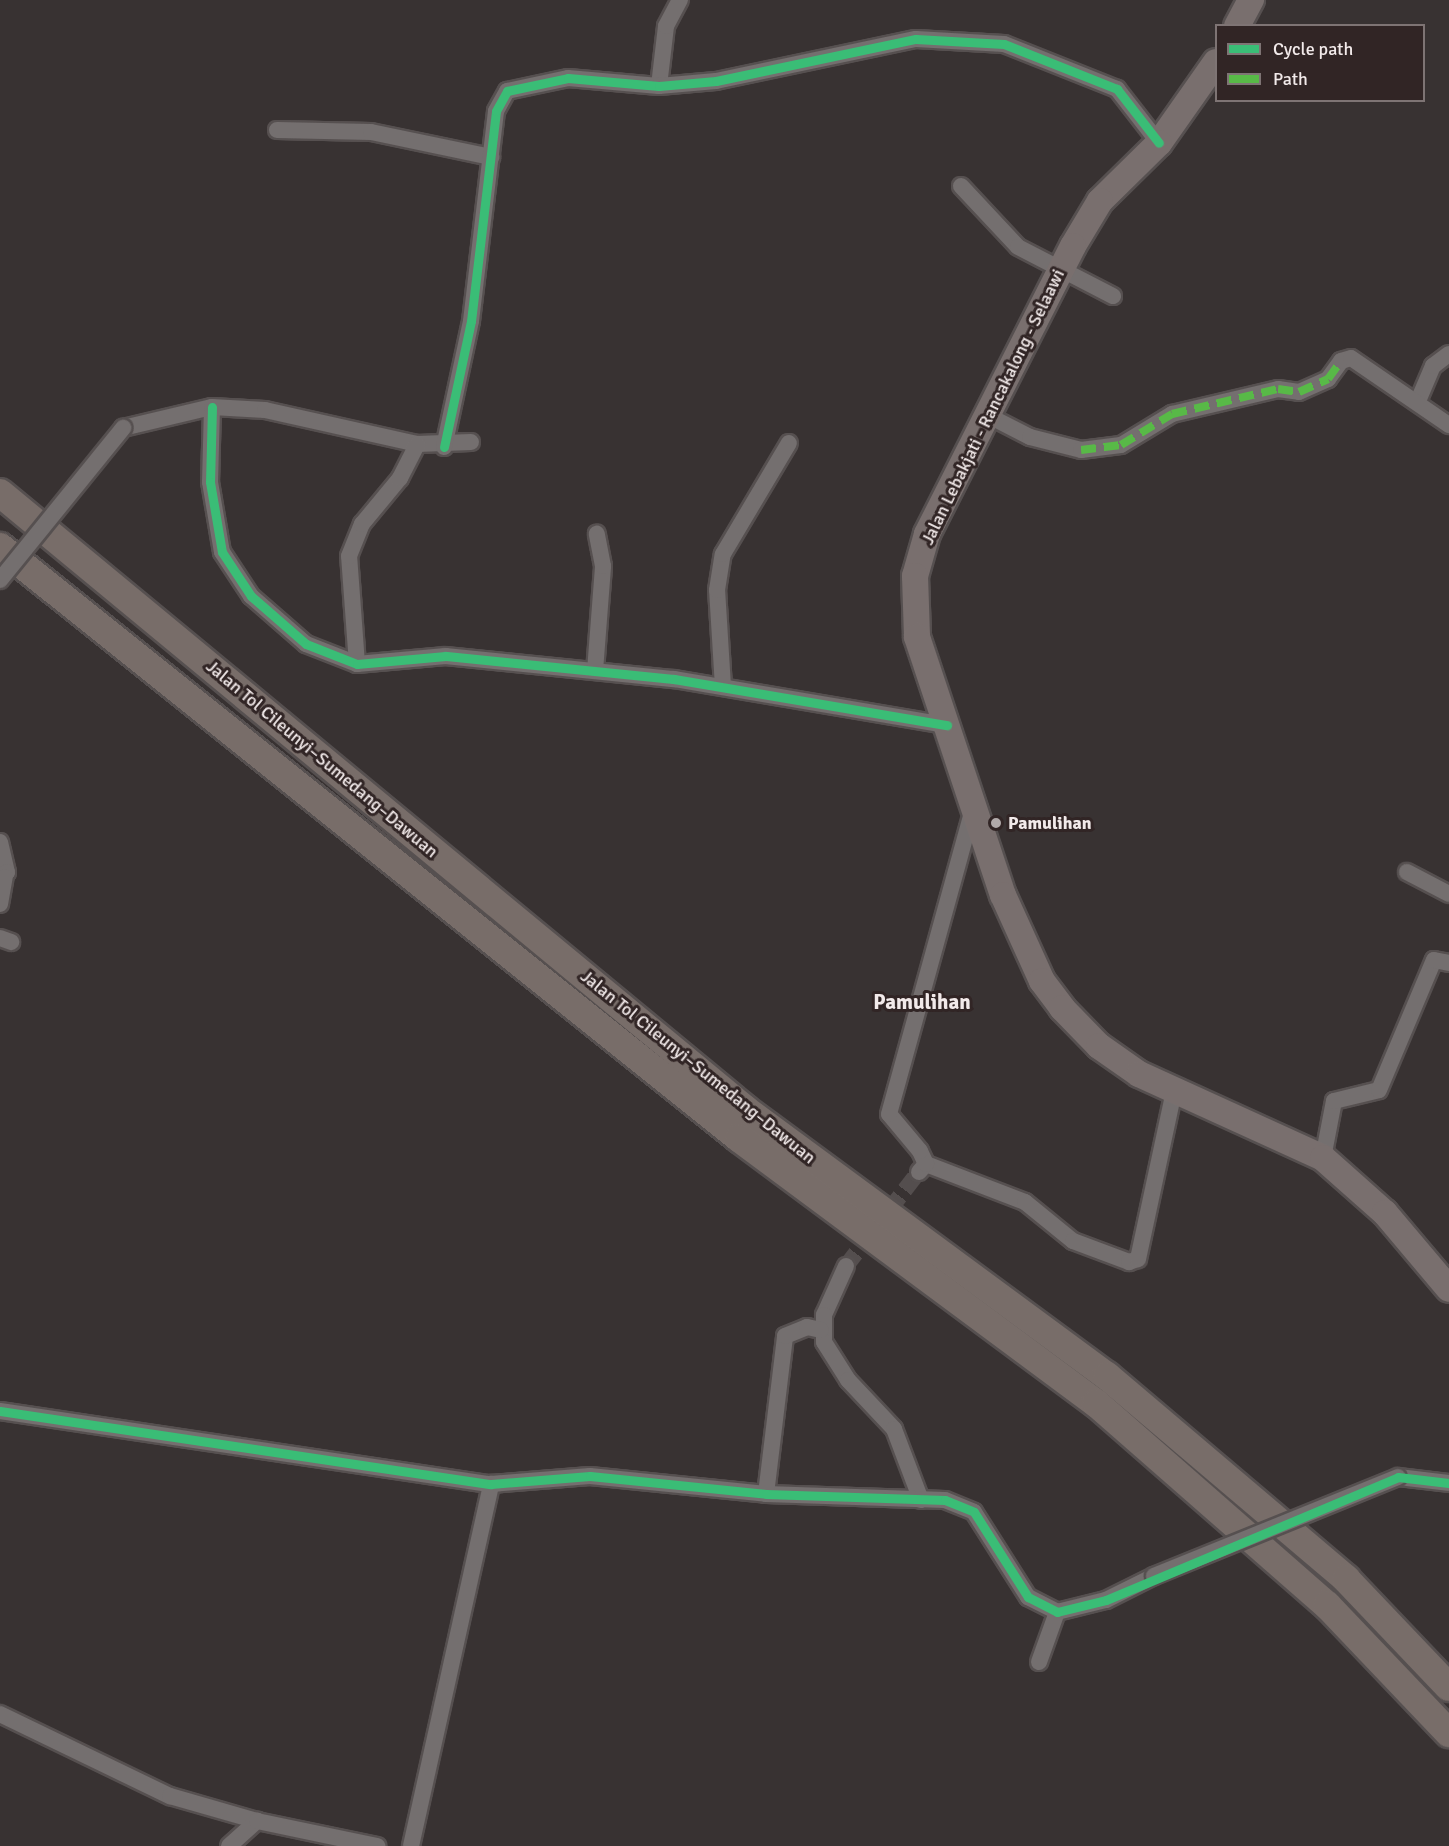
<!DOCTYPE html>
<meta charset="utf-8">
<style>
body{margin:0}
#map{position:relative;width:1449px;height:1846px;overflow:hidden;background:#383232;font-family:Signika,sans-serif}
div>[style]{position:absolute}
.street-tunnel>*{height:16px;margin-top:-8px;transform-origin:0;background:repeating-linear-gradient(90deg,#544e4e 0 16px,transparent 0 24px)}
.roads{filter:drop-shadow(2px 0 #565050) drop-shadow(-2px 0 #565050) drop-shadow(0 2px #565050) drop-shadow(0 -2px #565050)}
.street>*{height:16px;margin:-8px;padding:0 8px;transform-origin:8px;border-radius:8px;background:#746f6f}
.primary>*{height:26px;margin:-13px;padding:0 13px;transform-origin:13px;border-radius:13px;background:#796f6e}
.highway>*{height:28px;margin:-14px;padding:0 14px;transform-origin:14px;border-radius:14px;background:#786d69}
.bridges{filter:drop-shadow(2px 0 #565050) drop-shadow(-2px 0 #565050) drop-shadow(0 2px #565050) drop-shadow(0 -2px #565050)}
.street-bridge>*{height:16px;margin:-8px;padding:0 8px;transform-origin:8px;border-radius:8px;background:#746f6f}
.quiet>*{height:8px;margin-top:-4px;transform-origin:0;background:repeating-linear-gradient(90deg,#58b947 0 15px,transparent 0 23px)}
.cycleway>*{height:9px;margin:-4.5px;padding:0 4.5px;transform-origin:4.5px;border-radius:4.5px;background:#3abd76}
.dots>*{width:16px;height:16px;translate:-50% -50%;box-sizing:border-box;border:3px solid #312525;border-radius:50%}
span{translate:-50% -50%;white-space:nowrap;text-align:center;line-height:1.15;-webkit-text-stroke:6px #312525;paint-order:stroke}
.street-label{font-size:18px;color:#f2eaea}
.poi-label{font-size:18px;color:#f2eaea;font-weight:700}
.left{translate:0 -50%;text-align:left}
.quarter-label{font-size:21px;color:#f2eaea;font-weight:700}
.legend{position:absolute;left:1215px;top:24px;width:210px;height:78px;box-sizing:border-box;background:#312525;border:2px solid #7e7474;margin:0;padding:8px 10px;list-style:none;font-size:18px;color:#f2eaea}
.legend li{display:flex;align-items:center;gap:12px;height:30px}
.legend b{width:30px;border:2px solid #7e7474}
</style>
<div id="map">
<div class="street-tunnel">
<div style="left:846px;top:1266px;width:118px;rotate:-52.3deg"></div>
</div>
<div class="roads">
<div class="street">
<div style="left:659px;top:86px;width:60px;rotate:-83.3deg"></div>
<div style="left:666px;top:26px;width:30px;rotate:-62deg"></div>
<div style="left:277px;top:130px;width:94px;rotate:1.2deg"></div>
<div style="left:371px;top:132px;width:123px;rotate:11.8deg"></div>
<div style="left:961px;top:186px;width:83px;rotate:46.9deg"></div>
<div style="left:1018px;top:247px;width:107px;rotate:27.3deg"></div>
<div style="left:1418px;top:401px;width:38px;rotate:-67deg"></div>
<div style="left:1433px;top:366px;width:20px;rotate:-37deg"></div>
<div style="left:212px;top:407px;width:75px;rotate:91.5deg"></div>
<div style="left:210px;top:482px;width:71px;rotate:80.3deg"></div>
<div style="left:222px;top:552px;width:53px;rotate:56.6deg"></div>
<div style="left:251px;top:596px;width:73px;rotate:41.1deg"></div>
<div style="left:306px;top:644px;width:55px;rotate:21.4deg"></div>
<div style="left:357px;top:664px;width:89px;rotate:-5.1deg"></div>
<div style="left:446px;top:656px;width:229px;rotate:5.8deg"></div>
<div style="left:674px;top:679px;width:277px;rotate:9.6deg"></div>
<div style="left:987px;top:415px;width:48px;rotate:27.1deg"></div>
<div style="left:1030px;top:437px;width:53px;rotate:14.3deg"></div>
<div style="left:1081px;top:450px;width:40px;rotate:-7.1deg"></div>
<div style="left:1121px;top:445px;width:60px;rotate:-31.3deg"></div>
<div style="left:1172px;top:414px;width:109px;rotate:-13.3deg"></div>
<div style="left:1278px;top:389px;width:21px;rotate:8deg"></div>
<div style="left:1299px;top:392px;width:32px;rotate:-24deg"></div>
<div style="left:1328px;top:379px;width:22px;rotate:-54deg"></div>
<div style="left:1341px;top:361px;width:10px;rotate:-17deg"></div>
<div style="left:1351px;top:358px;width:119px;rotate:34.4deg"></div>
<div style="left:123px;top:428px;width:91px;rotate:-13.3deg"></div>
<div style="left:212px;top:407px;width:53px;rotate:3.2deg"></div>
<div style="left:265px;top:410px;width:156px;rotate:12.6deg"></div>
<div style="left:417px;top:444px;width:54px;rotate:-2.1deg"></div>
<div style="left:444px;top:447px;width:129px;rotate:-77.9deg"></div>
<div style="left:471px;top:321px;width:211px;rotate:-83.2deg"></div>
<div style="left:496px;top:111px;width:23px;rotate:-61deg"></div>
<div style="left:507px;top:91px;width:62px;rotate:-12deg"></div>
<div style="left:568px;top:78px;width:91px;rotate:5deg"></div>
<div style="left:659px;top:86px;width:57px;rotate:-5deg"></div>
<div style="left:716px;top:81px;width:204px;rotate:-11.9deg"></div>
<div style="left:916px;top:39px;width:88px;rotate:3.3deg"></div>
<div style="left:1004px;top:44px;width:122px;rotate:21.7deg"></div>
<div style="left:1117px;top:89px;width:68px;rotate:52.1deg"></div>
<div style="left:357px;top:664px;width:108px;rotate:-94.2deg"></div>
<div style="left:349px;top:556px;width:35px;rotate:-68deg"></div>
<div style="left:362px;top:524px;width:60px;rotate:-50.4deg"></div>
<div style="left:400px;top:478px;width:38px;rotate:-63deg"></div>
<div style="left:595px;top:671px;width:105px;rotate:-85.6deg"></div>
<div style="left:603px;top:566px;width:33px;rotate:-101deg"></div>
<div style="left:723px;top:687px;width:97px;rotate:-93.5deg"></div>
<div style="left:717px;top:590px;width:36px;rotate:-81deg"></div>
<div style="left:723px;top:554px;width:129px;rotate:-59.3deg"></div>
<div style="left:0;top:842px;width:31px;rotate:77deg"></div>
<div style="left:7px;top:872px;width:9px;rotate:139deg"></div>
<div style="left:1407px;top:872px;width:47px;rotate:27.6deg"></div>
<div style="left:0;top:904px;width:27px;rotate:-80deg"></div>
<div style="left:0;top:938px;width:12px;rotate:20deg"></div>
<div style="left:1323px;top:1158px;width:58px;rotate:-79.1deg"></div>
<div style="left:1334px;top:1101px;width:46px;rotate:-13.7deg"></div>
<div style="left:1379px;top:1090px;width:141px;rotate:-67.1deg"></div>
<div style="left:1434px;top:960px;width:15px;rotate:11deg"></div>
<div style="left:926px;top:1164px;width:106px;rotate:21deg"></div>
<div style="left:1025px;top:1202px;width:62px;rotate:39.1deg"></div>
<div style="left:1073px;top:1241px;width:60px;rotate:20.6deg"></div>
<div style="left:1129px;top:1262px;width:9px;rotate:-18deg"></div>
<div style="left:1138px;top:1259px;width:172px;rotate:-77.9deg"></div>
<div style="left:919px;top:1172px;width:11px;rotate:-49deg"></div>
<div style="left:926px;top:1164px;width:14px;rotate:-115deg"></div>
<div style="left:920px;top:1151px;width:48px;rotate:-130deg"></div>
<div style="left:889px;top:1114px;width:317px;rotate:-74.6deg"></div>
<div style="left:846px;top:1266px;width:54px;rotate:114.2deg"></div>
<div style="left:824px;top:1315px;width:27px;rotate:90deg"></div>
<div style="left:824px;top:1342px;width:45px;rotate:57.7deg"></div>
<div style="left:848px;top:1380px;width:67px;rotate:46.8deg"></div>
<div style="left:894px;top:1429px;width:76px;rotate:69.2deg"></div>
<div style="left:0;top:1411px;width:496px;rotate:8.5deg"></div>
<div style="left:491px;top:1484px;width:99px;rotate:-4.6deg"></div>
<div style="left:590px;top:1476px;width:177px;rotate:5.8deg"></div>
<div style="left:766px;top:1494px;width:179px;rotate:1.9deg"></div>
<div style="left:945px;top:1500px;width:31px;rotate:22deg"></div>
<div style="left:974px;top:1512px;width:101px;rotate:57.6deg"></div>
<div style="left:1028px;top:1597px;width:33px;rotate:27deg"></div>
<div style="left:1057px;top:1612px;width:50px;rotate:-13.8deg"></div>
<div style="left:1106px;top:1600px;width:54px;rotate:-26.6deg"></div>
<div style="left:1398px;top:1477px;width:51px;rotate:6.7deg"></div>
<div style="left:766px;top:1494px;width:159px;rotate:-83.1deg"></div>
<div style="left:785px;top:1336px;width:24px;rotate:-22deg"></div>
<div style="left:807px;top:1327px;width:14px;rotate:12deg"></div>
<div style="left:1039px;top:1662px;width:53px;rotate:-70.2deg"></div>
<div style="left:0;top:1714px;width:189px;rotate:25.8deg"></div>
<div style="left:170px;top:1796px;width:91px;rotate:16deg"></div>
<div style="left:229px;top:1846px;width:38px;rotate:-42deg"></div>
<div style="left:257px;top:1821px;width:123px;rotate:11.8deg"></div>
<div style="left:411px;top:1846px;width:371px;rotate:-77.5deg"></div>
</div>
<div class="primary">
<div style="left:1237px;top:26px;width:30px;rotate:-62deg"></div>
<div style="left:1216px;top:62px;width:99px;rotate:125.1deg"></div>
<div style="left:1159px;top:143px;width:83px;rotate:135.5deg"></div>
<div style="left:1100px;top:201px;width:52px;rotate:121deg"></div>
<div style="left:1073px;top:246px;width:323px;rotate:116.9deg"></div>
<div style="left:927px;top:534px;width:44px;rotate:105.9deg"></div>
<div style="left:915px;top:576px;width:61px;rotate:88.1deg"></div>
<div style="left:917px;top:637px;width:272px;rotate:71.6deg"></div>
<div style="left:1003px;top:895px;width:94px;rotate:65.6deg"></div>
<div style="left:1042px;top:981px;width:34px;rotate:53deg"></div>
<div style="left:1062px;top:1008px;width:53px;rotate:45.8deg"></div>
<div style="left:1099px;top:1046px;width:49px;rotate:35deg"></div>
<div style="left:1139px;top:1074px;width:202px;rotate:24.5deg"></div>
<div style="left:1323px;top:1158px;width:83px;rotate:41.6deg"></div>
<div style="left:1385px;top:1213px;width:99px;rotate:49.9deg"></div>
</div>
<div class="highway">
<div style="left:0;top:493px;width:968px;rotate:39.59deg"></div>
<div style="left:746px;top:1110px;width:448px;rotate:36.4deg"></div>
<div style="left:1107px;top:1376px;width:314px;rotate:40.3deg"></div>
<div style="left:1346px;top:1579px;width:149px;rotate:46.4deg"></div>
<div style="left:0;top:547px;width:946px;rotate:38.65deg"></div>
<div style="left:739px;top:1138px;width:445px;rotate:36.6deg"></div>
<div style="left:1096px;top:1403px;width:307px;rotate:41.2deg"></div>
<div style="left:1327px;top:1605px;width:177px;rotate:46.4deg"></div>
</div>
</div>
<div class="bridges">
<div class="street-bridge">
<div style="left:0;top:580px;width:196px;rotate:-51deg"></div>
<div style="left:1154px;top:1576px;width:263px;rotate:-22.1deg"></div>
</div>
</div>
<div class="quiet">
<div style="left:1081px;top:450px;width:40px;rotate:-7.1deg"></div>
<div style="left:1121px;top:445px;width:60px;rotate:-31.3deg"></div>
<div style="left:1172px;top:414px;width:109px;rotate:-13.3deg"></div>
<div style="left:1278px;top:389px;width:21px;rotate:8deg"></div>
<div style="left:1299px;top:392px;width:32px;rotate:-24deg"></div>
<div style="left:1328px;top:379px;width:22px;rotate:-54deg"></div>
</div>
<div class="cycleway">
<div style="left:212px;top:407px;width:75px;rotate:91.5deg"></div>
<div style="left:210px;top:482px;width:71px;rotate:80.3deg"></div>
<div style="left:222px;top:552px;width:53px;rotate:56.6deg"></div>
<div style="left:251px;top:596px;width:73px;rotate:41.1deg"></div>
<div style="left:306px;top:644px;width:55px;rotate:21.4deg"></div>
<div style="left:357px;top:664px;width:89px;rotate:-5.1deg"></div>
<div style="left:446px;top:656px;width:229px;rotate:5.8deg"></div>
<div style="left:674px;top:679px;width:277px;rotate:9.6deg"></div>
<div style="left:444px;top:447px;width:129px;rotate:-77.9deg"></div>
<div style="left:471px;top:321px;width:211px;rotate:-83.2deg"></div>
<div style="left:496px;top:111px;width:23px;rotate:-61deg"></div>
<div style="left:507px;top:91px;width:62px;rotate:-12deg"></div>
<div style="left:568px;top:78px;width:91px;rotate:5deg"></div>
<div style="left:659px;top:86px;width:57px;rotate:-5deg"></div>
<div style="left:716px;top:81px;width:204px;rotate:-11.9deg"></div>
<div style="left:916px;top:39px;width:88px;rotate:3.3deg"></div>
<div style="left:1004px;top:44px;width:122px;rotate:21.7deg"></div>
<div style="left:1117px;top:89px;width:68px;rotate:52.1deg"></div>
<div style="left:0;top:1411px;width:496px;rotate:8.5deg"></div>
<div style="left:491px;top:1484px;width:99px;rotate:-4.6deg"></div>
<div style="left:590px;top:1476px;width:177px;rotate:5.8deg"></div>
<div style="left:766px;top:1494px;width:179px;rotate:1.9deg"></div>
<div style="left:945px;top:1500px;width:31px;rotate:22deg"></div>
<div style="left:974px;top:1512px;width:101px;rotate:57.6deg"></div>
<div style="left:1028px;top:1597px;width:33px;rotate:27deg"></div>
<div style="left:1057px;top:1612px;width:50px;rotate:-13.8deg"></div>
<div style="left:1106px;top:1600px;width:317px;rotate:-22.8deg"></div>
<div style="left:1398px;top:1477px;width:51px;rotate:6.7deg"></div>
</div>
<div class="dots">
<div style="left:996px;top:823px;background:#b1aaaa"></div>
</div>
<div class="street-label">
<span style="left:993px;top:407px;rotate:-64deg">Jalan Lebakjati - Rancakalong - Selaawi</span>
<span style="left:322px;top:759px;rotate:40deg">Jalan Tol Cileunyi–Sumedang–Dawuan</span>
<span style="left:698px;top:1067px;rotate:39deg">Jalan Tol Cileunyi–Sumedang–Dawuan</span>
</div>
<div class="poi-label">
<span class="left" style="left:1008px;top:823px">Pamulihan</span>
</div>
<div class="quarter-label">
<span style="left:922px;top:1002px">Pamulihan</span>
</div>
<ul class="legend">
<li><b style="height:8px;background:#3abd76"></b>Cycle path</li>
<li><b style="height:8px;background:#58b947"></b>Path</li>
</ul>
</div>
